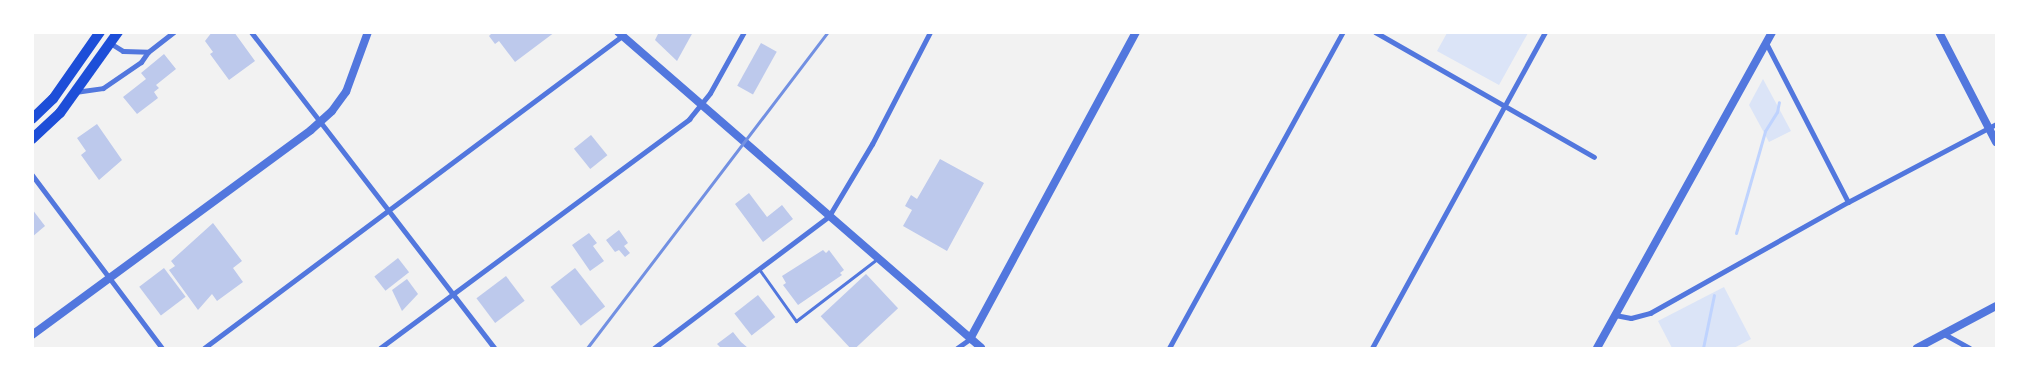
<!DOCTYPE html>
<style>
body{margin:0}
#map{position:relative;width:2029px;height:381px;overflow:hidden;background:#f2f2f2;font-family:"Exo 2",sans-serif}
div>[style]{position:absolute}
.green>*{inset:0;background:#dbe4f7}
.stream>*{height:3px;margin:-1.5px;padding:0 1.5px;transform-origin:1.5px;border-radius:1.5px;background:#bfd3fe}
.building>*{inset:0;background:#bdc9ec;transform-origin:0 0}
.service>*{height:3px;margin:-1.5px;padding:0 1.5px;transform-origin:1.5px;border-radius:1.5px;background:#5277de}
.minor>*{height:5px;margin:-2.5px;padding:0 2.5px;transform-origin:2.5px;border-radius:2.5px;background:#5277de}
.tertiary>*{height:8px;margin:-4px;padding:0 4px;transform-origin:4px;border-radius:4px;background:#5277de}
.trunk>*{height:10px;margin:-5px;padding:0 5px;transform-origin:5px;border-radius:5px;background:#1d4ed8}
.rail>*{height:3px;margin:-1.5px;padding:0 1.5px;transform-origin:1.5px;border-radius:1.5px;background:#7290e2}
span{translate:-50% -50%;white-space:nowrap;text-align:center;line-height:1.15;-webkit-text-stroke:4px #fff;paint-order:stroke}
.frame{position:absolute;inset:0;border:34px solid #fff;pointer-events:none}
</style>
<div id="map">
<div class="green">
<div style="clip-path:polygon(1447px 33px,1447px 32px,1528px 33px,1499px 85px,1437px 51px)"></div>
<div style="clip-path:polygon(1763px 79px,1791px 131px,1769px 142px,1749px 105px)"></div>
<div style="clip-path:polygon(1724px 287px,1751px 339px,1734px 348px,1672px 348px,1658px 321px)"></div>
</div>
<div class="stream">
<div style="left:1736px;top:233px;width:106px;rotate:-74.1deg"></div>
<div style="left:1765px;top:131px;width:22px;rotate:-58deg"></div>
<div style="left:1777px;top:112px;width:10px;rotate:-79deg"></div>
<div style="left:1703px;top:348px;width:54px;rotate:-78.3deg"></div>
</div>
<div class="building">
<div style="clip-path:polygon(212px 32px,234px 32px,255px 61px,229px 80px,210px 54px,213px 52px,205px 41px)"></div>
<div style="clip-path:polygon(493px 32px,555px 32px,515px 62px,499px 41px,495px 44px,489px 36px)"></div>
<div style="clip-path:polygon(659px 32px,693px 32px,677px 61px,655px 40px)"></div>
<div style="left:761px;top:43px;width:18px;height:49px;rotate:29deg"></div>
<div style="clip-path:polygon(164px 54px,176px 69px,156px 85px,159px 88px,154px 92px,158px 98px,137px 114px,123px 97px,146px 79px,141px 73px)"></div>
<div style="clip-path:polygon(97px 124px,122px 160px,99px 180px,81px 155px,86px 151px,77px 138px)"></div>
<div style="left:591px;top:135px;width:26px;height:22px;rotate:51deg"></div>
<div style="clip-path:polygon(940px 159px,984px 183px,947px 251px,903px 226px,912px 210px,905px 206px,911px 195px,917px 199px)"></div>
<div style="clip-path:polygon(749px 193px,767px 217px,782px 205px,793px 219px,763px 242px,735px 204px)"></div>
<div style="clip-path:polygon(32px 209px,45px 226px,32px 237px)"></div>
<div style="clip-path:polygon(213px 223px,242px 261px,233px 268px,243px 282px,217px 301px,212px 294px,198px 310px,169px 270px,175px 266px,171px 261px)"></div>
<div style="clip-path:polygon(619px 230px,628px 243px,624px 246px,630px 253px,625px 257px,619px 250px,615px 252px,606px 240px)"></div>
<div style="clip-path:polygon(589px 233px,597px 243px,593px 246px,604px 261px,590px 271px,572px 245px)"></div>
<div style="clip-path:polygon(823px 250px,826px 253px,829px 250px,844px 270px,840px 273px,842px 275px,798px 305px,783px 285px,786px 283px,782px 276px)"></div>
<div style="left:398px;top:258px;width:18px;height:30px;rotate:52deg"></div>
<div style="left:164px;top:268px;width:36px;height:31px;rotate:53deg"></div>
<div style="left:575px;top:268px;width:49px;height:31px;rotate:52deg"></div>
<div style="left:866px;top:274px;width:47px;height:62px;rotate:47deg"></div>
<div style="left:506px;top:276px;width:31px;height:37px;rotate:53deg"></div>
<div style="clip-path:polygon(407px 279px,418px 294px,402px 311px,392px 290px)"></div>
<div style="left:758px;top:295px;width:28px;height:30px;rotate:52deg"></div>
<div style="clip-path:polygon(733px 332px,741px 342px,748px 348px,721px 348px,717px 344px)"></div>
</div>
<div class="service">
<div style="left:759px;top:269px;width:64px;rotate:54.6deg"></div>
<div style="left:796px;top:321px;width:102px;rotate:-37.4deg"></div>
</div>
<div class="minor">
<div style="left:251px;top:32px;width:399px;rotate:52.4deg"></div>
<div style="left:1375px;top:32px;width:252px;rotate:29.7deg"></div>
<div style="left:110px;top:43px;width:15px;rotate:32deg"></div>
<div style="left:123px;top:51px;width:25px;rotate:2deg"></div>
<div style="left:1766px;top:43px;width:179px;rotate:62.7deg"></div>
<div style="left:75px;top:92px;width:28px;rotate:-8deg"></div>
<div style="left:103px;top:88px;width:46px;rotate:-34.4deg"></div>
<div style="left:141px;top:62px;width:12px;rotate:-55deg"></div>
<div style="left:148px;top:52px;width:33px;rotate:-38deg"></div>
<div style="left:32px;top:175px;width:216px;rotate:53.1deg"></div>
<div style="left:1615px;top:315px;width:16px;rotate:11deg"></div>
<div style="left:1631px;top:318px;width:20px;rotate:-15deg"></div>
<div style="left:1650px;top:313px;width:227px;rotate:-29.3deg"></div>
<div style="left:1848px;top:202px;width:167px;rotate:-27.8deg"></div>
<div style="left:1944px;top:334px;width:29px;rotate:29deg"></div>
<div style="left:204px;top:348px;width:522px;rotate:-36.74deg"></div>
<div style="left:380px;top:348px;width:385px;rotate:-36.5deg"></div>
<div style="left:689px;top:119px;width:33px;rotate:-51deg"></div>
<div style="left:710px;top:93px;width:70px;rotate:-60.9deg"></div>
<div style="left:654px;top:348px;width:219px;rotate:-37deg"></div>
<div style="left:829px;top:216px;width:84px;rotate:-59.2deg"></div>
<div style="left:872px;top:144px;width:126px;rotate:-62.6deg"></div>
<div style="left:957px;top:348px;width:16px;rotate:-35deg"></div>
<div style="left:1169px;top:348px;width:361px;rotate:-61.2deg"></div>
<div style="left:1372px;top:348px;width:360px;rotate:-61.3deg"></div>
</div>
<div class="tertiary">
<div style="left:618px;top:32px;width:481px;rotate:41deg"></div>
<div style="left:1939px;top:32px;width:124px;rotate:62.6deg"></div>
<div style="left:32px;top:335px;width:346px;rotate:-36.3deg"></div>
<div style="left:311px;top:130px;width:28px;rotate:-42deg"></div>
<div style="left:332px;top:111px;width:24px;rotate:-54deg"></div>
<div style="left:346px;top:92px;width:64px;rotate:-69.9deg"></div>
<div style="left:970px;top:339px;width:349px;rotate:-61.6deg"></div>
<div style="left:1597px;top:348px;width:361px;rotate:-61deg"></div>
<div style="left:1917px;top:348px;width:89px;rotate:-28deg"></div>
</div>
<div class="trunk">
<div style="left:32px;top:119px;width:29px;rotate:-44deg"></div>
<div style="left:53px;top:99px;width:82px;rotate:-55deg"></div>
<div style="left:32px;top:139px;width:38px;rotate:-43deg"></div>
<div style="left:60px;top:113px;width:100px;rotate:-54.4deg"></div>
</div>
<div class="rail">
<div style="left:587px;top:348px;width:397px;rotate:-52.7deg"></div>
</div>
<div class="frame"></div>
</div>
